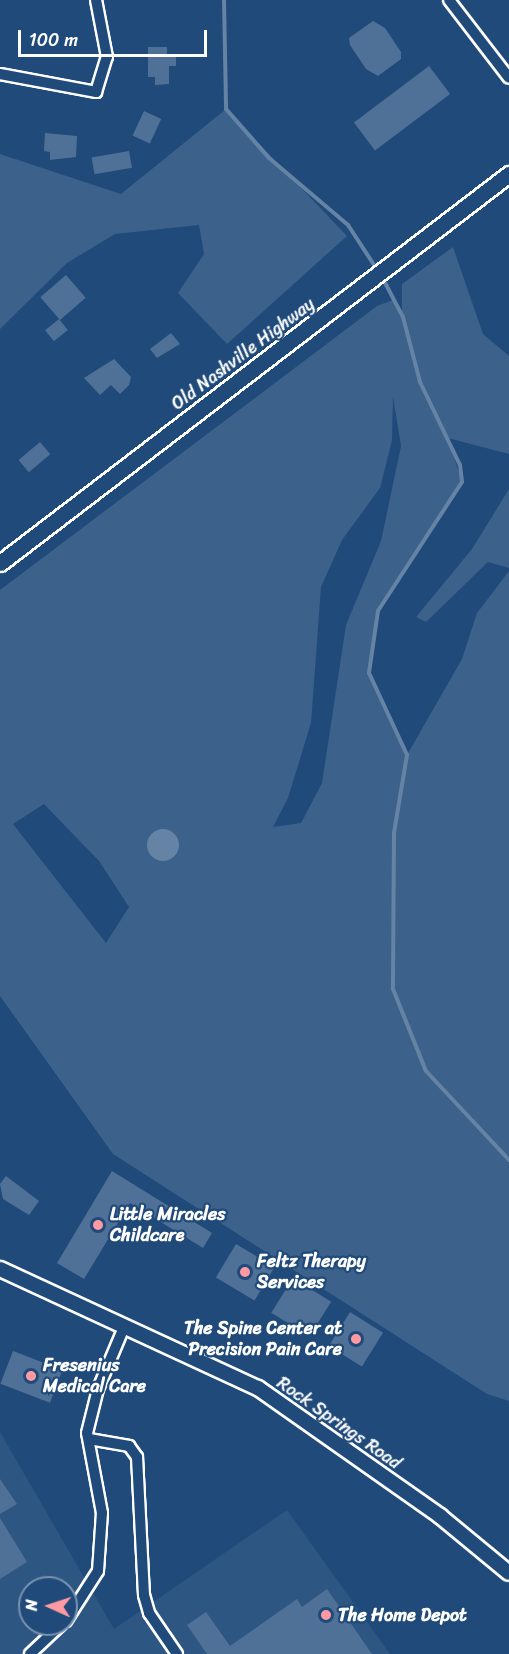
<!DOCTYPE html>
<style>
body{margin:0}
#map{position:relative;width:509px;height:1654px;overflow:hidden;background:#1f4a7a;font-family:Sriracha,sans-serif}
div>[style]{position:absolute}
.built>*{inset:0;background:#2e5683}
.green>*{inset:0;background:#3c618b}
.water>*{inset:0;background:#6583a4}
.round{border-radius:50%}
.stream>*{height:4px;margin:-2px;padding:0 2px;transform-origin:2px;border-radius:2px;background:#6583a4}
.building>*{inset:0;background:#507197;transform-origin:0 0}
.roads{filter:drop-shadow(2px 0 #fff) drop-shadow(-2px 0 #fff) drop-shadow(0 2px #fff) drop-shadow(0 -2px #fff)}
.minor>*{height:10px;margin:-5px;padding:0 5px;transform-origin:5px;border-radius:5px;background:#1f4a7a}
.tertiary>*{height:14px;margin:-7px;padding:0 7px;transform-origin:7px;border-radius:7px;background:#1f4a7a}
.secondary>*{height:15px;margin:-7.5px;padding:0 7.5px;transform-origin:7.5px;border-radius:7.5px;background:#1f4a7a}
.dots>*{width:16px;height:16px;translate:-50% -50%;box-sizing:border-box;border:3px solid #1f4a7a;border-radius:50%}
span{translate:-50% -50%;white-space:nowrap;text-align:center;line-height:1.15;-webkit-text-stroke:4.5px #1f4a7a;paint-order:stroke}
.street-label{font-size:18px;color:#fff}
.poi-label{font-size:18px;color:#fff;font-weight:700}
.left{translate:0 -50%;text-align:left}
.right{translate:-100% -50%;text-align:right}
.north{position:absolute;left:18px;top:1576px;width:60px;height:60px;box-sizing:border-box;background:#1f4a7a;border:2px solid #7992af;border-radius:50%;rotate:273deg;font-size:16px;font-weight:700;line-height:24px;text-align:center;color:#fff}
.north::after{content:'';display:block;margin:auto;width:21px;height:27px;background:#ff9aa2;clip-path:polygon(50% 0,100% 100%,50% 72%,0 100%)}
.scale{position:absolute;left:18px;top:30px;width:189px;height:27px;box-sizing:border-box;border:3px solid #fff;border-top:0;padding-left:8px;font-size:18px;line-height:21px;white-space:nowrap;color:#fff;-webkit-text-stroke:4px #1f4a7a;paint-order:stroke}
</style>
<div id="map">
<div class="built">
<div style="clip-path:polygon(evenodd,0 1432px,114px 1629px,287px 1510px,390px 1654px,0 1654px,0 1432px,30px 1588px,66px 1588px,66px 1624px,30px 1624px,30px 1588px)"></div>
</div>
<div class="green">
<div style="clip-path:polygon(226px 109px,347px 236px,227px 344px,178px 293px,204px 254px,199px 225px,115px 234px,67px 263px,0 329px,0 154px,121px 194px)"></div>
<div style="clip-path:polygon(evenodd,453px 247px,483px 334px,509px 356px,509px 454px,448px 438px,462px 482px,378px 611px,369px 673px,407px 755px,462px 659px,477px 613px,509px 571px,509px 1401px,487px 1394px,113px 1154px,0 996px,0 590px,377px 306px,395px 299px,402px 314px,402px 284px,453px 247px,393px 397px,401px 446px,381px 541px,346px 625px,322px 783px,301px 823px,273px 827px,288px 798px,311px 723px,321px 587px,342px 540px,380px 488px,392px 440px,393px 397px,453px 247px,44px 804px,99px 861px,129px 907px,106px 943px,13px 824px,44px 804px)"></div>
<div style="clip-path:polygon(509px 489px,509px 568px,488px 562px,426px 622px,416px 617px,472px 549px)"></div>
</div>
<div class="water">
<div class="round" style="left:147px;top:829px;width:32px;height:32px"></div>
</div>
<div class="stream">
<div style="left:224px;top:0;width:109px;rotate:88.9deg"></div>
<div style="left:226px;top:109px;width:65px;rotate:48.7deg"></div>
<div style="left:269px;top:158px;width:104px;rotate:40.3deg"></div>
<div style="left:348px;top:225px;width:55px;rotate:56.9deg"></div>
<div style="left:382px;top:277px;width:45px;rotate:62.3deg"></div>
<div style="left:403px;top:317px;width:67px;rotate:75.3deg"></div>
<div style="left:420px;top:382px;width:92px;rotate:64.3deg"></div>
<div style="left:460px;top:465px;width:17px;rotate:83deg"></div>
<div style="left:462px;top:482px;width:154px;rotate:123.1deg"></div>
<div style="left:378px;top:611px;width:63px;rotate:98.3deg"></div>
<div style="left:369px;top:673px;width:90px;rotate:65.1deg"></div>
<div style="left:407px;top:755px;width:79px;rotate:99.5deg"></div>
<div style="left:394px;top:833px;width:156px;rotate:90.4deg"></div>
<div style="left:393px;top:989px;width:88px;rotate:68.1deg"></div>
<div style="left:426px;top:1071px;width:122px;rotate:47deg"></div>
</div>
<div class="building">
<div style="clip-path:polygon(373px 21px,385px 28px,401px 52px,401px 59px,378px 76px,366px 69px,350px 45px,349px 38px)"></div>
<div style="clip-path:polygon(148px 47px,167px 47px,167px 54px,176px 54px,176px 66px,169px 66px,169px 84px,155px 85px,155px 77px,148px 77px)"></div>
<div style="left:429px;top:66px;width:35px;height:94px;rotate:53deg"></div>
<div style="left:144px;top:111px;width:19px;height:27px;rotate:25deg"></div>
<div style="clip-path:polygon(45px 133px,77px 136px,76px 157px,50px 160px,50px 152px,44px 151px)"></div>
<div style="left:129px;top:151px;width:17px;height:38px;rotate:80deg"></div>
<div style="left:66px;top:275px;width:30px;height:34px;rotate:49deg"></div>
<div style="left:59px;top:319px;width:14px;height:18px;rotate:51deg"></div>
<div style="clip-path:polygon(171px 333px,180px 344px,157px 358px,150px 349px)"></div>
<div style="clip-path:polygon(114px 359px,131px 377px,129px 385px,120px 394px,111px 385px,100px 395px,84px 378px)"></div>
<div style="left:40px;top:442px;width:16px;height:28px;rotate:50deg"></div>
<div style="clip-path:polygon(112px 1171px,212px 1233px,203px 1248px,130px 1203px,84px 1279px,57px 1263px)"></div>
<div style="clip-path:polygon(6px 1176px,39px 1201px,29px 1215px,3px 1199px,0 1184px)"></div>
<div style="left:236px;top:1244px;width:45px;height:39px;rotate:31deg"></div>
<div style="left:293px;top:1278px;width:45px;height:41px;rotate:32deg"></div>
<div style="left:350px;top:1312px;width:39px;height:40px;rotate:32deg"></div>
<div style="left:13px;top:1351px;width:53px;height:35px;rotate:21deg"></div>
<div style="clip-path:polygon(0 1479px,17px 1504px,0 1514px)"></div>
<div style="clip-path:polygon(0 1518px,27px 1562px,0 1579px)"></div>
<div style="clip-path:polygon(327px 1589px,372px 1654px,207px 1654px,187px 1625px,206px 1612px,230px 1646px,297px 1599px,302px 1607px)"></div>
</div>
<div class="roads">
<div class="minor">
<div style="left:449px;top:0;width:98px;rotate:52.4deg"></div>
<div style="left:0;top:74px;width:98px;rotate:10.6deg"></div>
<div style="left:96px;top:92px;width:37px;rotate:-73deg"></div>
<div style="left:107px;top:57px;width:58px;rotate:-100.9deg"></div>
<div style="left:89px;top:1439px;width:41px;rotate:9.9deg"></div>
<div style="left:129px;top:1446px;width:14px;rotate:54deg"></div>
<div style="left:137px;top:1457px;width:138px;rotate:87.1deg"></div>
<div style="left:144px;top:1595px;width:19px;rotate:74deg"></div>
<div style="left:149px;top:1613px;width:50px;rotate:55.7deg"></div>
<div style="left:66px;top:1621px;width:59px;rotate:-57.4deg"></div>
<div style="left:98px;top:1571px;width:58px;rotate:-86.1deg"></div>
<div style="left:102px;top:1513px;width:81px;rotate:-100.6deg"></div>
<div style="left:87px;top:1433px;width:45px;rotate:-76deg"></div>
<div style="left:98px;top:1389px;width:67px;rotate:-67.2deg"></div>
<div style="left:30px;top:1654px;width:44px;rotate:-43.2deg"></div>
</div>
<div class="tertiary">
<div style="left:0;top:1269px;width:284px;rotate:24.8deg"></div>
<div style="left:258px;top:1388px;width:223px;rotate:35.1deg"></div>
<div style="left:440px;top:1516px;width:89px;rotate:39.6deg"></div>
</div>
<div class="secondary">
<div style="left:0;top:563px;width:641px;rotate:-37.39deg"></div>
</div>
</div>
<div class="dots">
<div style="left:98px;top:1225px;background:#ff9aa2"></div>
<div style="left:245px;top:1272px;background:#ff9aa2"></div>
<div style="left:356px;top:1339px;background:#ff9aa2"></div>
<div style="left:31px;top:1376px;background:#ff9aa2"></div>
<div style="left:326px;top:1615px;background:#ff9aa2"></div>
</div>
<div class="street-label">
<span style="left:243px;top:354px;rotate:-37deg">Old Nashville Highway</span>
<span style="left:339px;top:1423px;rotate:35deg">Rock Springs Road</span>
</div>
<div class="poi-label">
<span class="left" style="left:110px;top:1225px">Little Miracles<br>Childcare</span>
<span class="left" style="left:257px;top:1272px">Feltz Therapy<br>Services</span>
<span class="right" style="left:342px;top:1339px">The Spine Center at<br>Precision Pain Care</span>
<span class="left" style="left:43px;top:1376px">Fresenius<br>Medical Care</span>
<span class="left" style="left:338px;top:1615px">The Home Depot</span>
</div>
<div class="north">N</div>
<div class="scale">100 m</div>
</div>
